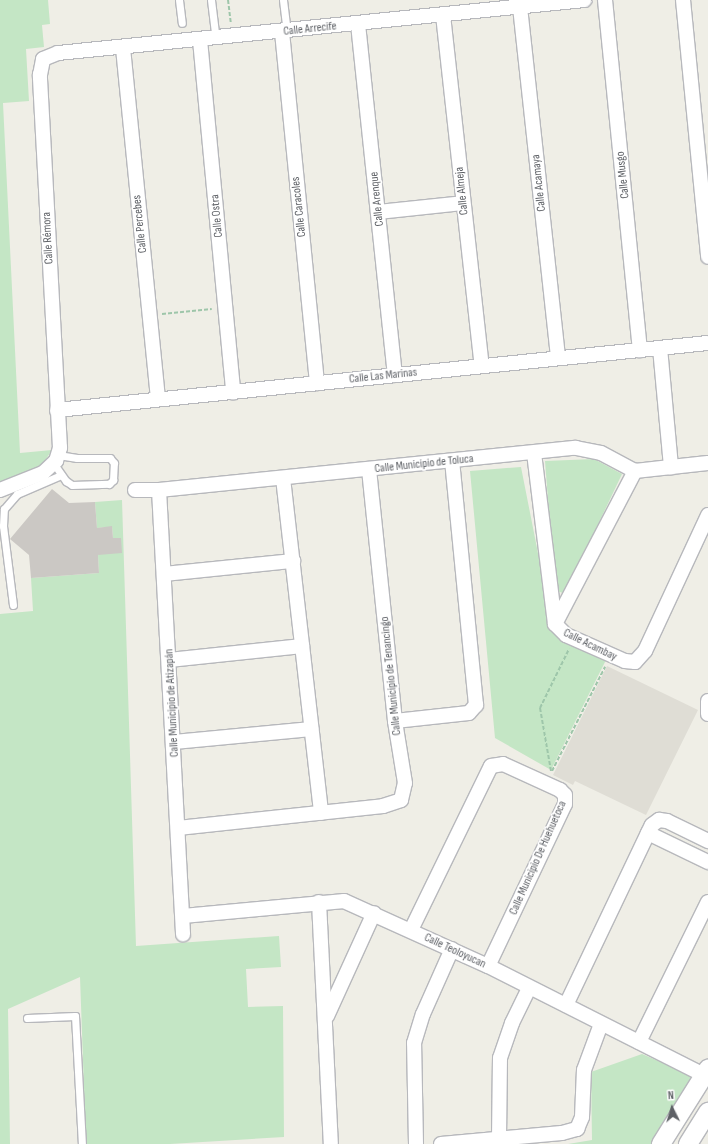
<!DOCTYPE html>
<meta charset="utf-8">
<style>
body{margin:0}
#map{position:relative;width:708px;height:1144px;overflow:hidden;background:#efeee6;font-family:"Sofia Sans Condensed",sans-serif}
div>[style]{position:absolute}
.education>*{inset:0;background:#dfddd5}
.green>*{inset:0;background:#c4e6c5}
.building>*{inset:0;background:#cbc8c4}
.path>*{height:2px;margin-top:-1px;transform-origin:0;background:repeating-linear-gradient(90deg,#9ec6aa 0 4px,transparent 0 6px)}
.roads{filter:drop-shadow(1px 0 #b7b8bc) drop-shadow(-1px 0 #b7b8bc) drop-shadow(0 1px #b7b8bc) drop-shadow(0 -1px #b7b8bc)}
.service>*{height:7px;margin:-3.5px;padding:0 3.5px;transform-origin:3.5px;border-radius:3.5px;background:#fff}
.minor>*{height:14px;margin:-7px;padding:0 7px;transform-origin:7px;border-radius:7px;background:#fff}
.tertiary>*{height:18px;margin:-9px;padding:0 9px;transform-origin:9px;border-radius:9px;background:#fff}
span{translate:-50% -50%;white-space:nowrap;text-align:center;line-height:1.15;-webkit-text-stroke:3.5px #fff;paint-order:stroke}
.street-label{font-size:12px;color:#5e6166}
.north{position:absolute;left:652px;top:1088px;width:40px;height:40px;-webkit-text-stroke:3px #fff;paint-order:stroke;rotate:355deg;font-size:11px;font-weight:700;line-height:16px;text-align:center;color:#5e6166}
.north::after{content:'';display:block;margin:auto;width:14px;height:18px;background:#5e6166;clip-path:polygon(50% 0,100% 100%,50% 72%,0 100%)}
</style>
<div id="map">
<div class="education">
<div style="clip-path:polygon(607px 666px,698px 710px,646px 815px,575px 781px,573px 785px,553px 775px)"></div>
</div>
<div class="green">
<div style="clip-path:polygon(0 0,48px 0,50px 24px,42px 25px,44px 47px,26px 49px,29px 101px,3px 103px,20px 453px,52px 450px,42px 465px,0 484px)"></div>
<div style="clip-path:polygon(594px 459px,622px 474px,565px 594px,555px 590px,545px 461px)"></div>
<div style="clip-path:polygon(521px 467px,550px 614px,567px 640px,606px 660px,551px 770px,495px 738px,470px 471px)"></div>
<div style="clip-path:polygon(122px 500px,136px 946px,279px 936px,281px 967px,246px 969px,248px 1007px,283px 1006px,284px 1137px,170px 1144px,86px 1144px,80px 977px,8px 1009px,10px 1144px,0 1144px,0 614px,33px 611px,31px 578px,99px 573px,98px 555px,121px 538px,113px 538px,112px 527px,97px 528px,95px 502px)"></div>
<div style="clip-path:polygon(642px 1054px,691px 1075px,694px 1084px,653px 1144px,568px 1144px,592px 1140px,591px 1072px)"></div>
</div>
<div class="building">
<div style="clip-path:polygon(52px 489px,69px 503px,95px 502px,97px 528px,112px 526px,113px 538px,121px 538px,122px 553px,98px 555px,99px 573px,31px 578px,29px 555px,10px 539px)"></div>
</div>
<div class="path">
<div style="left:228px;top:0;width:23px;rotate:83deg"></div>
<div style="left:162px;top:314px;width:50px;rotate:-5.7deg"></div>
<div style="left:551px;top:771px;width:64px;rotate:-99.9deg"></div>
<div style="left:540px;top:708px;width:66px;rotate:-63.8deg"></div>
<div style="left:552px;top:771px;width:117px;rotate:-63deg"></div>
</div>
<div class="roads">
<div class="service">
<div style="left:179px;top:0;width:23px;rotate:83deg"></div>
<div style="left:211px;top:0;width:38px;rotate:83deg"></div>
<div style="left:283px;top:0;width:31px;rotate:83deg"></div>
<div style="left:54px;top:464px;width:21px;rotate:55deg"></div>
<div style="left:66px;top:481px;width:7px;rotate:34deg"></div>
<div style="left:72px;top:485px;width:37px;rotate:-2deg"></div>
<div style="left:109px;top:484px;width:6px;rotate:-45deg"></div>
<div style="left:113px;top:480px;width:17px;rotate:-87deg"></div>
<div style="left:114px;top:463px;width:6px;rotate:-129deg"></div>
<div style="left:110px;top:458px;width:33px;rotate:180deg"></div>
<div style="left:77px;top:458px;width:19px;rotate:-171deg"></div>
<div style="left:13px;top:605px;width:80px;rotate:-97.2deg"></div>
<div style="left:3px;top:526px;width:17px;rotate:-87deg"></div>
<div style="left:4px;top:509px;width:20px;rotate:-49deg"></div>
<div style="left:17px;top:494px;width:48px;rotate:-23.4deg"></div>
<div style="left:27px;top:1018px;width:48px;rotate:-2.4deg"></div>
<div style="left:75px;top:1016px;width:128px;rotate:86.9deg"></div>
</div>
<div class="minor">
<div style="left:605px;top:0;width:352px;rotate:84.3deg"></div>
<div style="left:683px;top:0;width:258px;rotate:84.4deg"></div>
<div style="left:520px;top:7px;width:353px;rotate:83.8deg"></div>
<div style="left:443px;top:15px;width:353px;rotate:83.7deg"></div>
<div style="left:358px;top:24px;width:353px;rotate:84deg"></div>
<div style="left:282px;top:32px;width:353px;rotate:84.3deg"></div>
<div style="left:200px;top:40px;width:354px;rotate:84.6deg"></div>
<div style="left:123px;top:48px;width:353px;rotate:84.3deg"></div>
<div style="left:378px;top:212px;width:85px;rotate:-6deg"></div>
<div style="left:660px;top:348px;width:120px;rotate:84.7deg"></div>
<div style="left:57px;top:410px;width:654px;rotate:-5.88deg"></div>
<div style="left:534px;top:453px;width:172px;rotate:83deg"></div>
<div style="left:555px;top:624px;width:16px;rotate:45deg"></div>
<div style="left:566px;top:635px;width:64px;rotate:23.8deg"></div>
<div style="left:625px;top:661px;width:10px;rotate:6deg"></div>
<div style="left:635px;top:662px;width:15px;rotate:-48deg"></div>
<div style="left:645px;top:651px;width:150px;rotate:-65.1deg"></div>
<div style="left:283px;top:478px;width:337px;rotate:83.5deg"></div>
<div style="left:0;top:490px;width:46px;rotate:-21.6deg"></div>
<div style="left:43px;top:473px;width:18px;rotate:-43deg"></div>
<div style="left:56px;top:461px;width:14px;rotate:-73deg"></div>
<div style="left:60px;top:448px;width:374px;rotate:-93.1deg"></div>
<div style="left:40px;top:75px;width:16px;rotate:-79deg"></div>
<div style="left:43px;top:59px;width:16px;rotate:-22deg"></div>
<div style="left:58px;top:53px;width:529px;rotate:-5.75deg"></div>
<div style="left:135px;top:490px;width:24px"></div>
<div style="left:159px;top:490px;width:419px;rotate:-5.8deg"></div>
<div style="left:576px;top:448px;width:25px;rotate:11deg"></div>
<div style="left:601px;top:453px;width:38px;rotate:28deg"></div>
<div style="left:635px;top:471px;width:73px;rotate:-6.3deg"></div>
<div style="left:159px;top:490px;width:445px;rotate:86.9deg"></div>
<div style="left:164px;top:574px;width:130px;rotate:-5.8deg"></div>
<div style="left:555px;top:624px;width:173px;rotate:-62.4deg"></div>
<div style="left:169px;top:660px;width:134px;rotate:-6deg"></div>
<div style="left:708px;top:701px;width:13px;rotate:90deg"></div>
<div style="left:395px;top:721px;width:74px;rotate:-6.2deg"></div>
<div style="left:469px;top:713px;width:11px;rotate:-49deg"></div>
<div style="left:476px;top:705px;width:245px;rotate:-95.6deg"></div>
<div style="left:174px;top:742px;width:138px;rotate:-5.4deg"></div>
<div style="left:178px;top:828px;width:206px;rotate:-6.1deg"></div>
<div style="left:383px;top:806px;width:19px;rotate:-18deg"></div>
<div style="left:401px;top:800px;width:17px;rotate:-77deg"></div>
<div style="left:405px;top:783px;width:63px;rotate:-99.2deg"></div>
<div style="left:395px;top:721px;width:253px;rotate:-95.9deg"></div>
<div style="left:648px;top:833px;width:67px;rotate:25.8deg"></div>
<div style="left:319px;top:902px;width:242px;rotate:87.2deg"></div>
<div style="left:183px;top:916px;width:162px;rotate:-5.3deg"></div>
<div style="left:344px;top:901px;width:158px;rotate:24.3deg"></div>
<div style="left:488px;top:966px;width:246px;rotate:26.8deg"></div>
<div style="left:411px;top:930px;width:182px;rotate:-64deg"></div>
<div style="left:491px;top:766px;width:12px;rotate:-9deg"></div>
<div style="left:503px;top:764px;width:63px;rotate:24.5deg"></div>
<div style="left:560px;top:790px;width:7px;rotate:45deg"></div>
<div style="left:565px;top:795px;width:9px;rotate:90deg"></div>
<div style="left:565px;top:804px;width:179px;rotate:115.4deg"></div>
<div style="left:566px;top:1005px;width:199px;rotate:-64.5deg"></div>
<div style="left:652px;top:825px;width:9px;rotate:-36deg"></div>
<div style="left:659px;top:820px;width:8px;rotate:7deg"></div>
<div style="left:667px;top:821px;width:46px;rotate:26deg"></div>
<div style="left:327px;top:1016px;width:113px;rotate:-65.5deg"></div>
<div style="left:639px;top:1042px;width:156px;rotate:-63.8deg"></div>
<div style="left:499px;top:1139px;width:81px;rotate:-89.3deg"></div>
<div style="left:500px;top:1058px;width:37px;rotate:-71deg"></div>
<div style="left:512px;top:1023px;width:39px;rotate:-64deg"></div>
<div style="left:416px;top:1144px;width:101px;rotate:-91.1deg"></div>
<div style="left:414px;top:1043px;width:30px;rotate:-73deg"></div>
<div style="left:423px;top:1014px;width:71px;rotate:-66deg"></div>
<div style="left:441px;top:1144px;width:121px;rotate:-5.2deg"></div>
<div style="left:562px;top:1133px;width:16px;rotate:-15deg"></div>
<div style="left:577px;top:1129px;width:13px;rotate:-67deg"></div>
<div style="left:582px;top:1117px;width:47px;rotate:-87.6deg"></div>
<div style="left:584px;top:1070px;width:49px;rotate:-69.7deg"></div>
</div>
<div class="tertiary">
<div style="left:661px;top:1144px;width:89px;rotate:-57.9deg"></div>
<div style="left:688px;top:1144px;width:38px;rotate:-58deg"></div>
</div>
</div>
<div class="street-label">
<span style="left:310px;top:29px;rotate:-6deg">Calle Arrecife</span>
<span style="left:623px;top:175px;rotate:-96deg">Calle Musgo</span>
<span style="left:539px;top:183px;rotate:-96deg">Calle Acamaya</span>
<span style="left:462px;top:191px;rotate:-96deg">Calle Almeja</span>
<span style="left:377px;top:199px;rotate:-96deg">Calle Arenque</span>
<span style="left:299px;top:207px;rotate:-96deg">Calle Caracoles</span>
<span style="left:217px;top:216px;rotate:-95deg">Calle Ostra</span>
<span style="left:140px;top:224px;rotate:-96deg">Calle Percebes</span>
<span style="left:48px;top:238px;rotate:-93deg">Calle Rémora</span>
<span style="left:383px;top:376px;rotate:-6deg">Calle Las Marinas</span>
<span style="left:424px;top:464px;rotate:-6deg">Calle Municipio de Toluca</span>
<span style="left:590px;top:645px;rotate:26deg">Calle Acambay</span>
<span style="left:391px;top:676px;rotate:-96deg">Calle Municipio de Tenancingo</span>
<span style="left:172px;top:703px;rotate:-93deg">Calle Municipio de Atizapán</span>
<span style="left:538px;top:858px;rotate:-66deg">Calle Municipio De Huehuetoca</span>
<span style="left:455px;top:951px;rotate:25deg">Calle Teoloyucan</span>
</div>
<div class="north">N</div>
</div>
